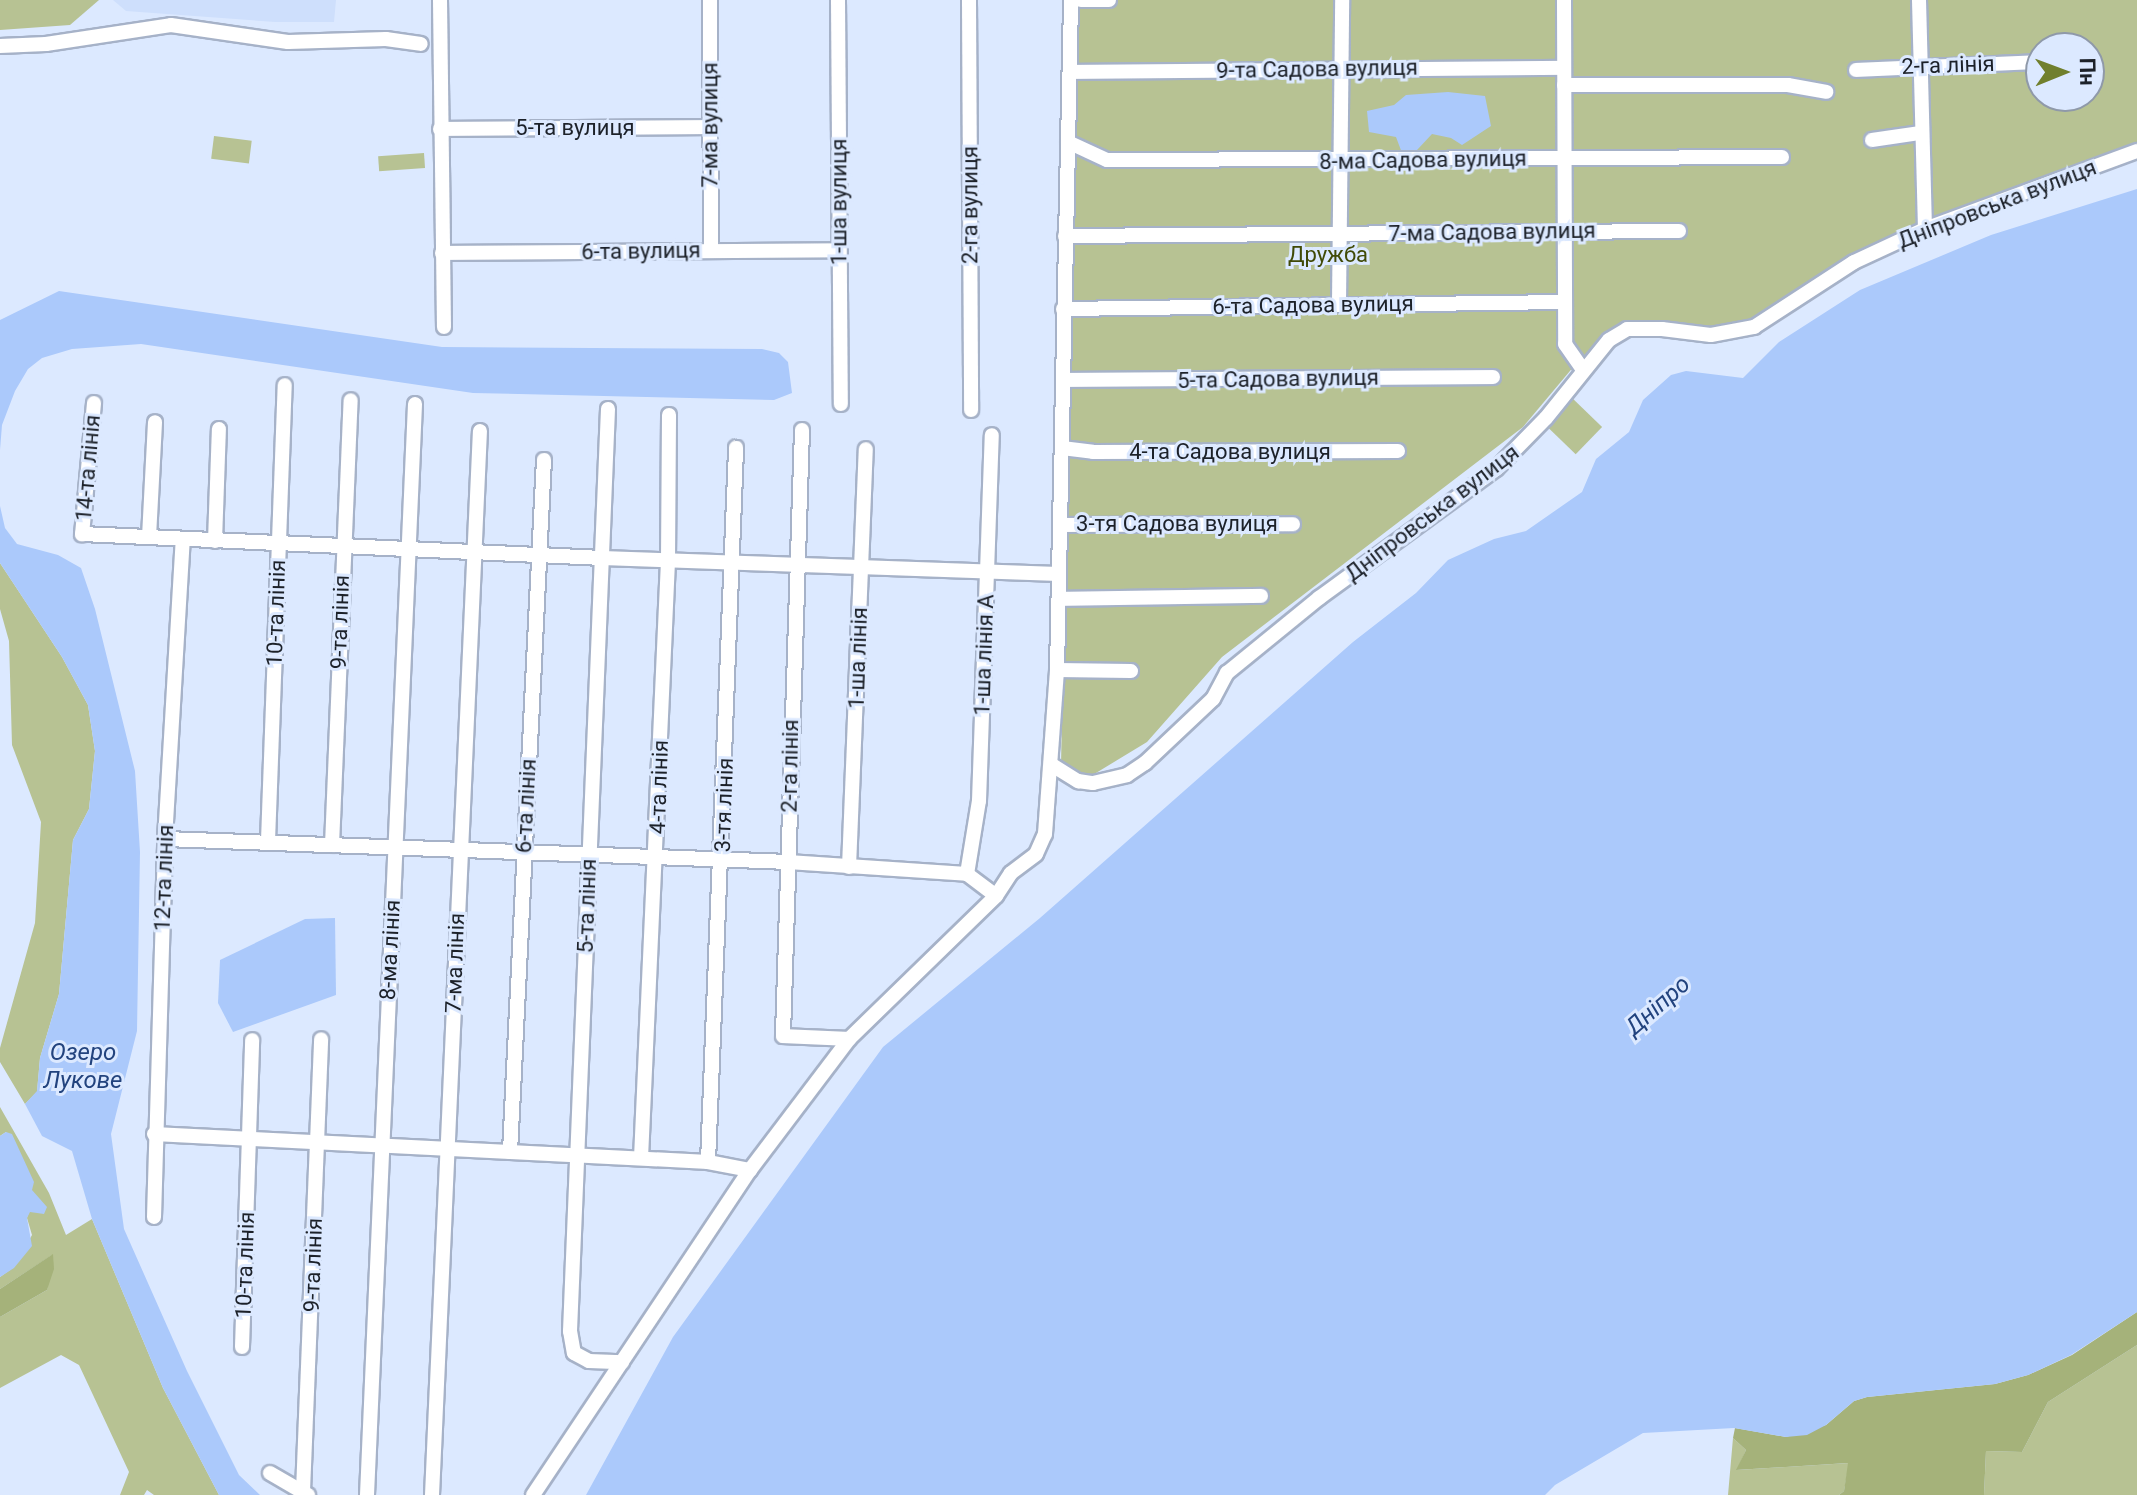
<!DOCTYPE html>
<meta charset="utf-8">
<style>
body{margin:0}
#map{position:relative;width:2137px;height:1495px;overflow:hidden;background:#dce9ff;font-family:Roboto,sans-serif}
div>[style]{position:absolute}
.built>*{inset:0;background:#cedffc}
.green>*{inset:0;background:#b7c293;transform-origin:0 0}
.forest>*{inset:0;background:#a5b27a}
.water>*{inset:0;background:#abc9fb}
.roads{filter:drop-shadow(2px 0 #a6b2c8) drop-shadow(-2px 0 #a6b2c8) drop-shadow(0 2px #a6b2c8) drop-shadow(0 -2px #a6b2c8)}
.minor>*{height:14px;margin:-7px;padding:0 7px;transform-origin:7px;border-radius:7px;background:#fff}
span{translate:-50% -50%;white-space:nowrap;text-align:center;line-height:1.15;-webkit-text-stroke:6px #dce9ff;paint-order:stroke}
.street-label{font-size:22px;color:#1c2129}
.park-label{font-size:22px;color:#404a07}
.water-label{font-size:24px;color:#22437e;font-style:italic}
.north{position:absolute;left:2025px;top:32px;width:80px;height:80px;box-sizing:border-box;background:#dce9ff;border:2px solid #8f99a9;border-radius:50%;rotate:89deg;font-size:22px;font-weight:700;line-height:32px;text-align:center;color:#1c2129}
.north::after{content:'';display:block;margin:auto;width:28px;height:36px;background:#707f2d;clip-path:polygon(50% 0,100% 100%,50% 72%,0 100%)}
</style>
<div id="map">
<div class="built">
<div style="clip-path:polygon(113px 0,336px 0,334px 22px,275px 22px,126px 11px)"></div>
</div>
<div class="green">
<div style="clip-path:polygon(0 0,99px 0,70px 25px,0 30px)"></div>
<div style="clip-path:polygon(evenodd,1078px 0,2137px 0,2137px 145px,1876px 243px,1736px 329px,1626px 320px,1580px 359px,1523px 427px,1222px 657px,1147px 742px,1091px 776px,1061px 765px,1078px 0,2041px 48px,2089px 48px,2089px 96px,2041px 96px,2041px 48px)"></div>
<div style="left:214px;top:136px;width:38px;height:23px;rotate:7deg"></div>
<div style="left:424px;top:153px;width:15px;height:46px;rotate:86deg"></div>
<div style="left:1569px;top:395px;width:46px;height:38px;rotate:44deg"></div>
<div style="clip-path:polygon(0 563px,62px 657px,88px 705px,95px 751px,89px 809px,73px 840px,59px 994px,40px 1058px,37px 1092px,25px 1104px,0 1062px,0 1048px,35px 923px,41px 822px,12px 745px,9px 641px,0 609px)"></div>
<div style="clip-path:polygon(0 1107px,49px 1193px,66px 1235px,92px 1219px,163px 1388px,219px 1495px,154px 1495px,147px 1490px,144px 1495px,120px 1495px,129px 1472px,79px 1365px,61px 1355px,0 1388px,0 1317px,47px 1290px,52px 1255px,0 1289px,0 1277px,14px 1267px,32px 1235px,27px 1218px,32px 1190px,6px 1132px,0 1136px)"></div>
<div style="clip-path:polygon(2137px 1345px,2137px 1495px,1984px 1495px,1986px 1451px,2022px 1452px,2048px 1402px)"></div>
<div style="clip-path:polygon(1733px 1438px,1746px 1450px,1737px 1470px,1849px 1463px,1844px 1491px,1839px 1495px,1728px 1495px)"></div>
</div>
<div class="forest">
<div style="clip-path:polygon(53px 1254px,54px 1269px,47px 1290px,0 1317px,0 1289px)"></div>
<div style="clip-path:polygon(2137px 1312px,2137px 1345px,2048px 1402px,2022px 1452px,1986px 1451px,1984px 1495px,1839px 1495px,1844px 1491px,1848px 1463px,1736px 1470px,1746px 1450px,1733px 1438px,1735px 1428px,1786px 1437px,1826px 1425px,1854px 1401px,1867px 1397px,1995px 1384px,2028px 1375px,2072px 1355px)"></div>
</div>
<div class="water">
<div style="clip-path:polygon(1448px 92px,1485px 96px,1491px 126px,1462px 145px,1451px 138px,1432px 134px,1417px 150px,1402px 153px,1396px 137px,1369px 132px,1367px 111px,1394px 105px,1406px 95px)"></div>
<div style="clip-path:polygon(2137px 189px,2137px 1312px,2071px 1355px,2028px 1375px,1995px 1384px,1867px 1397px,1854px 1401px,1826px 1425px,1807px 1435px,1786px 1437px,1734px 1428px,1643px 1433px,1555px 1485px,1545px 1495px,586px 1495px,673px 1337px,883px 1047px,1040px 918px,1353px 642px,1416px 593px,1448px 560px,1494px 539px,1526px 531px,1582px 492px,1596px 459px,1629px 432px,1643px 400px,1671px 375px,1686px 371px,1743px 378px,1779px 342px,1860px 290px,1991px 235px)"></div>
<div style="clip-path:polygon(59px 291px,442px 347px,762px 349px,779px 353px,788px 362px,792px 393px,774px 400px,473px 393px,141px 344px,72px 349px,42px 358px,28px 369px,15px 391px,2px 425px,0 450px,0 320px)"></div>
<div style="clip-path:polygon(0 506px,5px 528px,17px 544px,58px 555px,81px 568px,95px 609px,135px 771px,140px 852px,137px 1031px,111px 1134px,124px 1229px,187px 1371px,239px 1475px,260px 1495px,219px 1495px,163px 1388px,92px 1219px,72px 1151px,42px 1136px,25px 1104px,37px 1091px,40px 1058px,59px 994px,73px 840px,89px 809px,95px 751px,88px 705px,62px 657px,0 563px)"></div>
<div style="clip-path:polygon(335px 918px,336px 995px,233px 1032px,218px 1003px,220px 960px,305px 919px)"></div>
<div style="clip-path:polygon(6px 1132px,12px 1134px,34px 1182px,32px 1190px,47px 1207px,44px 1214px,30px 1212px,27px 1218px,32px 1246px,14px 1268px,0 1277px,0 1136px)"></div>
</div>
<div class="roads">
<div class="minor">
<div style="left:440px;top:0;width:327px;rotate:89.3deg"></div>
<div style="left:710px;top:0;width:250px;rotate:89.8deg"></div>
<div style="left:838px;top:0;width:404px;rotate:89.6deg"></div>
<div style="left:969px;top:0;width:410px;rotate:89.7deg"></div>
<div style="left:1081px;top:0;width:28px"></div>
<div style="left:1564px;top:0;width:344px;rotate:89.8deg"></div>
<div style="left:1565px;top:344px;width:32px;rotate:55deg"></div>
<div style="left:1919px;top:0;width:229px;rotate:88.5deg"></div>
<div style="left:0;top:46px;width:46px;rotate:-2.5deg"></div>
<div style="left:46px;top:44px;width:126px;rotate:-8.6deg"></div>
<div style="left:171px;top:25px;width:118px;rotate:8.3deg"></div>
<div style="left:288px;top:42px;width:98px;rotate:-1.8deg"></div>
<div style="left:386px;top:39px;width:35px;rotate:8deg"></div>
<div style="left:1856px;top:70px;width:185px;rotate:-2.5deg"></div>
<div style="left:1070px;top:72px;width:494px;rotate:-0.5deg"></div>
<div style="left:1564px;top:85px;width:224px"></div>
<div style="left:1788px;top:85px;width:39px;rotate:10deg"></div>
<div style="left:440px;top:129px;width:270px;rotate:-0.4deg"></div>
<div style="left:1872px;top:140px;width:49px;rotate:-8.3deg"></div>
<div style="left:1068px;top:142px;width:43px;rotate:24.8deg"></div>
<div style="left:1107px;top:160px;width:675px;rotate:-0.25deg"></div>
<div style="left:1065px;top:236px;width:614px;rotate:-0.47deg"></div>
<div style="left:442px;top:253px;width:397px;rotate:-0.4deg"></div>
<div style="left:1339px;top:304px;width:304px;rotate:-89.4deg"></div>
<div style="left:1063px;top:309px;width:500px;rotate:-0.8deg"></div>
<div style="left:1063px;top:380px;width:430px;rotate:-0.4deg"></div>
<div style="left:94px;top:403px;width:132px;rotate:95.2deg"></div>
<div style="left:82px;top:534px;width:521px;rotate:2.64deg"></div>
<div style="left:602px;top:558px;width:457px;rotate:2deg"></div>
<div style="left:608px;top:409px;width:923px;rotate:92.36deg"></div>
<div style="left:570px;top:1331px;width:22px;rotate:80deg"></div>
<div style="left:574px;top:1353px;width:17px;rotate:28deg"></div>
<div style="left:589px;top:1361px;width:33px;rotate:2deg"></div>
<div style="left:802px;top:430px;width:606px;rotate:91.8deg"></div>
<div style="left:783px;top:1036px;width:66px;rotate:2.6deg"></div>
<div style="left:1062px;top:448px;width:31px;rotate:7deg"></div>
<div style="left:1093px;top:452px;width:305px;rotate:-0.2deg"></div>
<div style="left:1061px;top:525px;width:232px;rotate:-0.2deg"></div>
<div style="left:149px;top:537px;width:115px;rotate:-87deg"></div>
<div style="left:215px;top:541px;width:112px;rotate:-88deg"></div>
<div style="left:1059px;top:599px;width:202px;rotate:-0.9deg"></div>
<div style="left:1057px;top:670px;width:74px;rotate:0.8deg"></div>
<div style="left:1052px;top:765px;width:31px;rotate:32deg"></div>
<div style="left:1078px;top:781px;width:15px;rotate:8deg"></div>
<div style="left:1093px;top:783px;width:35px;rotate:-13deg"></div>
<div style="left:1127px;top:775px;width:22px;rotate:-34deg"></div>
<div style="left:1145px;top:763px;width:93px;rotate:-43.3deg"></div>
<div style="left:1213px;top:699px;width:30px;rotate:-62deg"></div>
<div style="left:1227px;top:673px;width:119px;rotate:-39.2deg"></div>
<div style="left:1319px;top:598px;width:219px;rotate:-36.1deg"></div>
<div style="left:1496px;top:469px;width:71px;rotate:-45.6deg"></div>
<div style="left:1546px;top:418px;width:100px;rotate:-51.1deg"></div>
<div style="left:1609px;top:340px;width:21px;rotate:-31deg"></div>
<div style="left:1627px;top:329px;width:35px"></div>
<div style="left:1662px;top:329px;width:49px;rotate:7deg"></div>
<div style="left:1711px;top:335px;width:44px;rotate:-10.5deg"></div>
<div style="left:1754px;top:327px;width:119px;rotate:-33deg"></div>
<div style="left:1854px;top:262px;width:78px;rotate:-24.9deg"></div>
<div style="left:1925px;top:229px;width:226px;rotate:-20.2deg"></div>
<div style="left:165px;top:839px;width:623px;rotate:2.11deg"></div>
<div style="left:788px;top:862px;width:179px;rotate:3.8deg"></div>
<div style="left:967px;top:874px;width:36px;rotate:37deg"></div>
<div style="left:268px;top:841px;width:456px;rotate:-87.9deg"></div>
<div style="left:332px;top:845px;width:445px;rotate:-87.6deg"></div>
<div style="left:849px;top:867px;width:418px;rotate:-87.7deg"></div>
<div style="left:967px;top:874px;width:74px;rotate:-80.7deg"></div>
<div style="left:979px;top:801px;width:366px;rotate:-88deg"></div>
<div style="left:154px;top:1134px;width:555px;rotate:2.89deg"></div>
<div style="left:708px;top:1162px;width:43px;rotate:10.8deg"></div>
<div style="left:510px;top:1152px;width:693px;rotate:-87.19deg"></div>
<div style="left:641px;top:1158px;width:599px;rotate:-87.41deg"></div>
<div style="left:668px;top:560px;width:145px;rotate:-89.6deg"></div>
<div style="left:708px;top:1162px;width:715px;rotate:-87.75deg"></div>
<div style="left:154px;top:1217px;width:378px;rotate:-88.3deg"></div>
<div style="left:165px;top:839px;width:300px;rotate:-86.6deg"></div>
<div style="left:242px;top:1347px;width:307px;rotate:-88.1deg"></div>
<div style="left:270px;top:1473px;width:44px;rotate:30.1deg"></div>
<div style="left:303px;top:1491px;width:452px;rotate:-87.7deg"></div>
<div style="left:367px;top:1495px;width:1092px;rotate:-87.48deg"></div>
<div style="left:432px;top:1495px;width:1065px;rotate:-87.42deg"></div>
<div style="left:533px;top:1495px;width:391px;rotate:-56.3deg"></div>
<div style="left:750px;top:1170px;width:164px;rotate:-52.9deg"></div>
<div style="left:849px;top:1039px;width:205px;rotate:-44.2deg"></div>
<div style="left:996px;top:896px;width:27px;rotate:-57deg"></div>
<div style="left:1011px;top:873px;width:31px;rotate:-37deg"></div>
<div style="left:1036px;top:854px;width:22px;rotate:-66deg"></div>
<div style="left:1045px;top:834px;width:164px;rotate:-85.8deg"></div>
<div style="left:1057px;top:670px;width:670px;rotate:-88.8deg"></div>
</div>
</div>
<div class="street-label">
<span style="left:1948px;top:65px;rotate:-2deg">2-га лінія</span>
<span style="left:1317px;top:69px;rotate:-1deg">9-та Садова вулиця</span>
<span style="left:710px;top:125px;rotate:-90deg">7-ма вулиця</span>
<span style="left:575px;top:128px">5-та вулиця</span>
<span style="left:1423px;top:160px;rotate:-1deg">8-ма Садова вулиця</span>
<span style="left:839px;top:202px;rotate:-90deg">1-ша вулиця</span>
<span style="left:1997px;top:204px;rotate:-21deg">Дніпровська вулиця</span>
<span style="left:970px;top:205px;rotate:-90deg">2-га вулиця</span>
<span style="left:1492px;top:232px;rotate:-1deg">7-ма Садова вулиця</span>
<span style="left:641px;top:251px;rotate:-1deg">6-та вулиця</span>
<span style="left:1313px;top:305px;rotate:-1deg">6-та Садова вулиця</span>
<span style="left:1278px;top:379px;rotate:-1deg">5-та Садова вулиця</span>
<span style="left:1230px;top:452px">4-та Садова вулиця</span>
<span style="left:88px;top:468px;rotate:-85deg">14-та лінія</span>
<span style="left:1432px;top:513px;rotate:-37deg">Дніпровська вулиця</span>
<span style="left:1177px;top:524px">3-тя Садова вулиця</span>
<span style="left:276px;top:613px;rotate:-88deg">10-та лінія</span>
<span style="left:340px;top:622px;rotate:-88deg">9-та лінія</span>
<span style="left:984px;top:655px;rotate:-88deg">1-ша лінія А</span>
<span style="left:858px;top:658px;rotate:-88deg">1-ша лінія</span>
<span style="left:790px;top:766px;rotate:-89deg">2-га лінія</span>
<span style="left:659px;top:787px;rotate:-88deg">4-та лінія</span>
<span style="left:724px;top:805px;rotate:-88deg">3-тя лінія</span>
<span style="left:526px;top:806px;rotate:-87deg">6-та лінія</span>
<span style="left:164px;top:878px;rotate:-88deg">12-та лінія</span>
<span style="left:587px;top:906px;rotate:-88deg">5-та лінія</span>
<span style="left:390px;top:950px;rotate:-87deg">8-ма лінія</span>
<span style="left:455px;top:963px;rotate:-88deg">7-ма лінія</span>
<span style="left:245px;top:1265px;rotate:-88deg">10-та лінія</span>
<span style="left:313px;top:1265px;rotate:-88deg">9-та лінія</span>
</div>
<div class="park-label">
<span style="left:1328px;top:255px">Дружба</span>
</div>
<div class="water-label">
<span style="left:1658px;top:1006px;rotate:-41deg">Дніпро</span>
<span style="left:83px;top:1067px">Озеро<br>Лукове</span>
</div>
<div class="north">Пн</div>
</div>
